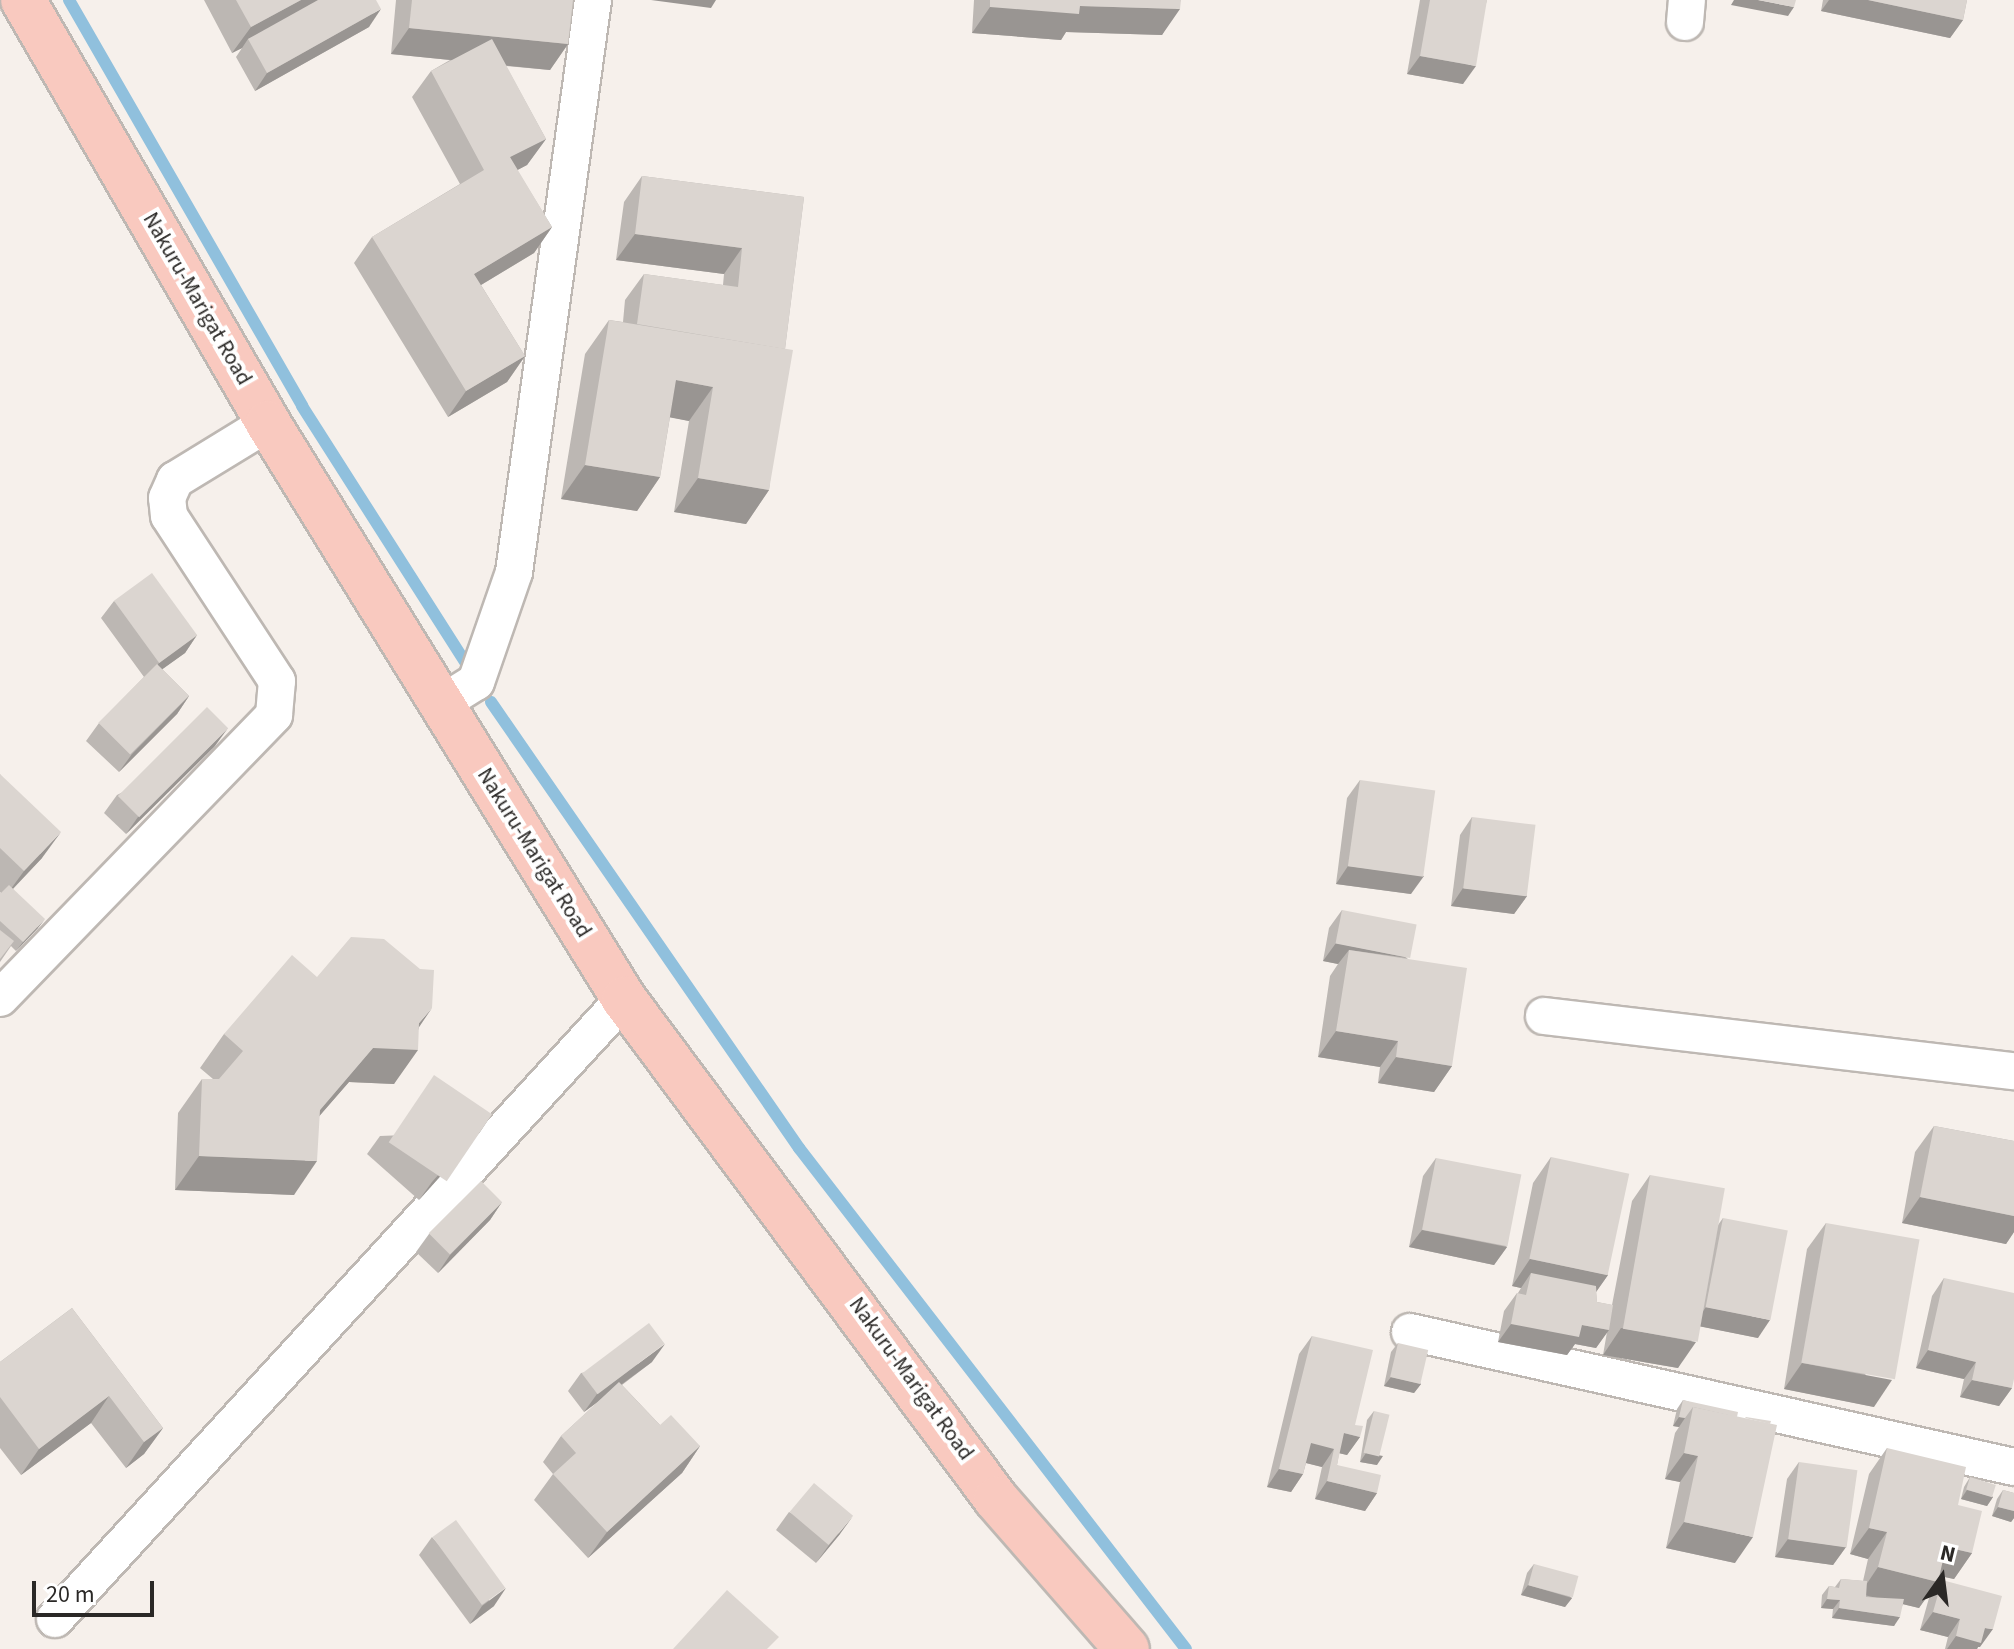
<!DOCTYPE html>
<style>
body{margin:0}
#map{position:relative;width:2014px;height:1649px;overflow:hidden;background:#f6f0eb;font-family:"Source Sans 3",sans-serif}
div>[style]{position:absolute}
.stream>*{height:12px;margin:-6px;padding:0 6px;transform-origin:6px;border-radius:6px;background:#90c0dd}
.roads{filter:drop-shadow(2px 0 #beb8b3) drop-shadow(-2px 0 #beb8b3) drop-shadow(0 2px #beb8b3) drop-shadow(0 -2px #beb8b3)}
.minor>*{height:36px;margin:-18px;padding:0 18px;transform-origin:18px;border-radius:18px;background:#fff}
.primary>*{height:44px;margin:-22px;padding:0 22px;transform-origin:22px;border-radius:22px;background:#f9c9bf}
.wall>*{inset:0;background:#bcb7b3}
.shaded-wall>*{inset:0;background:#999592}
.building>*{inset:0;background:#dbd5d0;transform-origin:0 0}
span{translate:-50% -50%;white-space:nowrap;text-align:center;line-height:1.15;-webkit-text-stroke:8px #fff;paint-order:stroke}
.street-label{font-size:22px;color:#2a2826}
.north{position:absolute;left:1902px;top:1537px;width:80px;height:80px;-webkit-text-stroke:6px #fff;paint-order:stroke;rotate:14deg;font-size:22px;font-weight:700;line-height:32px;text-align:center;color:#2a2826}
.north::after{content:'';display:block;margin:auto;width:28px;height:36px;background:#2a2826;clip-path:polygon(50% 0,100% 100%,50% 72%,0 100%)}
.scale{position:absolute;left:32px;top:1581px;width:122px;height:36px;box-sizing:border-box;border:4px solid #2a2826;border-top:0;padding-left:10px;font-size:24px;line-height:28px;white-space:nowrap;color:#2a2826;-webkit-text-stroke:6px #fff;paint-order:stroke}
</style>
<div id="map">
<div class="stream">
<div style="left:69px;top:0;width:468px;rotate:60.1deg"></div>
<div style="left:302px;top:406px;width:309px;rotate:57.5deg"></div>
<div style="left:491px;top:702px;width:542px;rotate:55.37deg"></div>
<div style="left:799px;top:1148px;width:633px;rotate:52.32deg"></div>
</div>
<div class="roads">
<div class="minor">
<div style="left:1685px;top:22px;width:22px;rotate:-85deg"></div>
<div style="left:442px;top:703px;width:40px;rotate:-32deg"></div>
<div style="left:476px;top:682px;width:116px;rotate:-70.9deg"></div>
<div style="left:514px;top:572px;width:577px;rotate:-82.14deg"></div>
<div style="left:0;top:998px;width:394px;rotate:-45.9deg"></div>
<div style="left:274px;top:715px;width:34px;rotate:-85deg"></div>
<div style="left:277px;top:681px;width:197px;rotate:-123.2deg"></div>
<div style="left:169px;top:516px;width:18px;rotate:-96deg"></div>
<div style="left:167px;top:498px;width:20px;rotate:-66deg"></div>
<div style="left:175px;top:480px;width:109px;rotate:-31.5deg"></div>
<div style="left:1544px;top:1016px;width:473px;rotate:6.7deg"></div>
<div style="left:1410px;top:1332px;width:619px;rotate:12.6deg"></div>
<div style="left:55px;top:1619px;width:842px;rotate:-47.46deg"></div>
</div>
<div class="primary">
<div style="left:23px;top:0;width:489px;rotate:59.9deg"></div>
<div style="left:268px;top:423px;width:677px;rotate:58.28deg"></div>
<div style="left:624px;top:999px;width:623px;rotate:53.35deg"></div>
<div style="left:996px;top:1499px;width:199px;rotate:48.9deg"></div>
</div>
</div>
<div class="wall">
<div style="clip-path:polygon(204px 0,376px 0,369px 27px,255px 91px,236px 57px,242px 48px,232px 53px)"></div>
<div style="clip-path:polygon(396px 0,573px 0,568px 44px,550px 70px,506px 66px,546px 139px,527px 165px,517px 170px,552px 227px,534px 253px,481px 285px,525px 356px,507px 382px,448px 417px,354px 263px,372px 237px,460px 184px,412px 97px,431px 71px,450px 60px,391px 54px)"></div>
<div style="clip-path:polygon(974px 0,1181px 0,1162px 35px,1066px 32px,1061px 40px,972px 33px)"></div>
<div style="clip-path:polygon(1420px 0,1487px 0,1463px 84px,1407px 74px)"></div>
<div style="clip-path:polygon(1823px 0,1967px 0,1963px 20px,1950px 38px,1821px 11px)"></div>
<div style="clip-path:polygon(642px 176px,804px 197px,785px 349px,769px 490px,746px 524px,674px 512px,689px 421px,670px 417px,660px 477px,637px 511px,561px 499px,585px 354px,609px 320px,623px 322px,625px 300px,644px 274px,723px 285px,724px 274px,616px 260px,624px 202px)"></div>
<div style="clip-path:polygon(114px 601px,197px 635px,185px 653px,162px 669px,189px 696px,177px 714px,119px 772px,86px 741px,99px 723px,144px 677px,101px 618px)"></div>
<div style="clip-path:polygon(215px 746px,126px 834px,104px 813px,117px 795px)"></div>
<div style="clip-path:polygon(0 774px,42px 858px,13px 889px,38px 928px,16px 951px,11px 946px,0 962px,0 894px,1px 893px,0 892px)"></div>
<div style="clip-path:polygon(1360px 780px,1411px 894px,1336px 884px,1347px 798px)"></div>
<div style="clip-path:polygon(1472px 817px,1527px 896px,1514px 914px,1451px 906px,1460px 835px)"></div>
<div style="clip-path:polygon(1342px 910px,1408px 959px,1452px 1066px,1434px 1092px,1378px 1083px,1380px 1067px,1318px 1057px,1330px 976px,1338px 964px,1323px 961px,1329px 928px)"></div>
<div style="clip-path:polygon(317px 977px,419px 1028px,394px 1084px,349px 1082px,319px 1116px,294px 1195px,175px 1190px,178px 1113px,202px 1079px,213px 1079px,200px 1068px,224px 1034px)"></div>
<div style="clip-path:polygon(1934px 1126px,2014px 1141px,2014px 1232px,2006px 1244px,1902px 1223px,1915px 1152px)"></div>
<div style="clip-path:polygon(480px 1132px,419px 1200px,367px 1154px,380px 1136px)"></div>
<div style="clip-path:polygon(1551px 1157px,1608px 1275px,1596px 1292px,1597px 1302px,1612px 1305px,1632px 1201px,1650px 1175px,1718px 1225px,1723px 1218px,1758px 1338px,1699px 1326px,1678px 1368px,1603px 1355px,1607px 1332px,1596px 1348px,1575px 1344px,1567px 1355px,1498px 1342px,1504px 1311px,1517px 1293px,1518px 1293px,1521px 1288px,1512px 1286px,1533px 1183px)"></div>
<div style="clip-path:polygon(1436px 1158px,1507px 1247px,1494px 1265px,1409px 1247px,1423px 1176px)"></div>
<div style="clip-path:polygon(502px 1202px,490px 1220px,438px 1273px,416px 1252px,429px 1234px)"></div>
<div style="clip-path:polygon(1826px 1223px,1874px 1407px,1784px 1389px,1807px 1249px)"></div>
<div style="clip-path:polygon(1944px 1278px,2012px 1388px,1999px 1406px,1960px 1397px,1964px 1379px,1916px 1368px,1932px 1296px)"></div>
<div style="clip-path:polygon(72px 1308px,163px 1428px,144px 1454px,126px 1468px,91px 1423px,21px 1475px,0 1448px,0 1362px)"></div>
<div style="clip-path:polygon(1312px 1336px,1355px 1425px,1360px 1437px,1347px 1455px,1339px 1453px,1337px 1465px,1377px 1493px,1365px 1511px,1315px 1499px,1322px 1467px,1306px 1463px,1303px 1474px,1291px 1492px,1267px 1487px,1299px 1354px)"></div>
<div style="clip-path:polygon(1398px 1343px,1421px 1384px,1414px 1393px,1384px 1386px,1391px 1352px)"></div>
<div style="clip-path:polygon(652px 1362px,622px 1385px,660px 1425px,700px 1446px,682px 1473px,588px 1558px,534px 1500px,553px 1474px,543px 1462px,561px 1436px,599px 1401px,584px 1412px,568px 1391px,581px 1373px)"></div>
<div style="clip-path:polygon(1683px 1400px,1737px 1417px,1735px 1563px,1666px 1548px,1680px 1482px,1665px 1479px,1675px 1433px,1679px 1427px,1673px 1426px,1677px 1409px)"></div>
<div style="clip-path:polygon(1374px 1411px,1377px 1465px,1360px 1462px,1367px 1420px)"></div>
<div style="clip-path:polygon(1887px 1448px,1958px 1505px,1972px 1553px,1954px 1579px,1939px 1576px,1919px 1608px,1903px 1604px,1894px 1626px,1832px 1618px,1833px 1609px,1821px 1608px,1822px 1595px,1829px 1586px,1835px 1587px,1841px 1579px,1863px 1581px,1868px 1559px,1850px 1554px,1869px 1474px)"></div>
<div style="clip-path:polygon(1799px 1462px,1846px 1547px,1833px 1565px,1775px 1557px,1787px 1479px)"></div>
<div style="clip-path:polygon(1970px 1477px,1993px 1497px,1987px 1506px,1961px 1499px,1964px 1487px)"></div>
<div style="clip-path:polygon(2003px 1490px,2014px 1493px,2014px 1518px,2011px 1522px,1992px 1516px,1997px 1499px)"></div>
<div style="clip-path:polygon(789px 1512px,840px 1534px,816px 1563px,776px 1530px)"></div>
<div style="clip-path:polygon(432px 1537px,494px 1606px,470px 1624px,419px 1555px)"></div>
<div style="clip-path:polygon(1534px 1564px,1572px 1598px,1565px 1607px,1521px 1595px,1527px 1573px)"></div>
<div style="clip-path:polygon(1942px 1580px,1980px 1647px,1978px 1647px,1977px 1649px,1945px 1649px,1948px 1637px,1920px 1630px,1929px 1598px)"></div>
</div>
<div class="shaded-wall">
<div style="clip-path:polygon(301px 0,331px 0,248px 39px,242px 48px,232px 53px,251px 27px)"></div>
<div style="clip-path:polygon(651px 0,716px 0,711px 8px)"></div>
<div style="clip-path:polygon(1734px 0,1758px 0,1794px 7px,1788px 16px,1731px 5px)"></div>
<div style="clip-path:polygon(1829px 0,1868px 0,1963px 20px,1950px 38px,1821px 11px)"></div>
<div style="clip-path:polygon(1080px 6px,1180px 9px,1162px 35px,1066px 32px,1061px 40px,972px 33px,990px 7px)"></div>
<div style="clip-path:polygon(381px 9px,369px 27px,255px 91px,267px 73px)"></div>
<div style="clip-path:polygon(409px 28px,568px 44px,550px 70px,391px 54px)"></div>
<div style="clip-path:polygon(1420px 56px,1476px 66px,1463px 84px,1407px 74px)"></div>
<div style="clip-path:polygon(546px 139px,527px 165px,491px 184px,510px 157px)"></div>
<div style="clip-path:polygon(552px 227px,534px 253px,456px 300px,474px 274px)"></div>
<div style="clip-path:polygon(635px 234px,742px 248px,724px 274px,616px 260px)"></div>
<div style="clip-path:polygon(525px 356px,507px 382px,448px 417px,466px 391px)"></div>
<div style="clip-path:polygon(676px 380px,713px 387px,689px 421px,652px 414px)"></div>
<div style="clip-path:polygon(585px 465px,660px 477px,637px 511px,561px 499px)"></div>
<div style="clip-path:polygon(698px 478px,769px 490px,746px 524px,674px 512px)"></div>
<div style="clip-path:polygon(197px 635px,185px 653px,146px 681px,159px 663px)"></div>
<div style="clip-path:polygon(189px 696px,177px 714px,119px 772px,132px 754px)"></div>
<div style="clip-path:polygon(228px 728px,215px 746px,126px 834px,138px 817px)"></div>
<div style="clip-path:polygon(61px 832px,42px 858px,5px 897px,24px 871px)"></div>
<div style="clip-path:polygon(1348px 866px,1424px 876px,1411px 894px,1336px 884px)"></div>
<div style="clip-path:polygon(1463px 888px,1527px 896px,1514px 914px,1451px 906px)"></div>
<div style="clip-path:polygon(45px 919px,38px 928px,16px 951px,23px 942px)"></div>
<div style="clip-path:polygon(1336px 943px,1409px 958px,1349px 950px,1338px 964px,1323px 961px)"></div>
<div style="clip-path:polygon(432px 1008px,409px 1042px,418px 1050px,394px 1084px,349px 1082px,296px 1143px,320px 1110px,373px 1048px,419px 1023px)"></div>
<div style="clip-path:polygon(1336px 1031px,1398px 1041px,1380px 1067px,1318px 1057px)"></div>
<div style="clip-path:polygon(1396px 1057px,1452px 1066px,1434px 1092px,1378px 1083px)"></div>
<div style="clip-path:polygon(492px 1114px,480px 1132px,419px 1200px,432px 1182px)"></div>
<div style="clip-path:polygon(199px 1156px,317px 1161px,294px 1195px,175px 1190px)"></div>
<div style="clip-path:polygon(1920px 1197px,2014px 1216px,2014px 1232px,2006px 1244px,1902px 1223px)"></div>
<div style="clip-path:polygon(502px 1202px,490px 1220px,438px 1273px,450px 1255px)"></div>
<div style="clip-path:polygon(1422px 1230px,1507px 1247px,1494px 1265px,1409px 1247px)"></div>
<div style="clip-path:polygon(1530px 1259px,1608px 1275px,1589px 1302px,1531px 1273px,1521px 1288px,1512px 1286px)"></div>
<div style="clip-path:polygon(1706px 1307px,1770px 1320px,1758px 1338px,1693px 1325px)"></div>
<div style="clip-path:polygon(1511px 1324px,1582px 1325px,1609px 1330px,1596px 1348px,1575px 1344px,1567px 1355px,1498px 1342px)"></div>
<div style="clip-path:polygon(1621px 1328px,1696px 1342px,1678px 1368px,1603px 1355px)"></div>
<div style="clip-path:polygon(665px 1344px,652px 1362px,584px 1412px,597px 1394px)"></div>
<div style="clip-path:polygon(1928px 1350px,1976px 1362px,1964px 1379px,1916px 1368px)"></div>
<div style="clip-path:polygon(1802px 1363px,1892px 1380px,1874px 1407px,1784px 1389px)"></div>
<div style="clip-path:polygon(1391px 1377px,1421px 1384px,1414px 1393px,1384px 1386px)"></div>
<div style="clip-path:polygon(1972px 1380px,2012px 1388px,1999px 1406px,1960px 1397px)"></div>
<div style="clip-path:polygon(109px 1396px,91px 1423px,21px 1475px,39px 1449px)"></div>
<div style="clip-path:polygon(1679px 1417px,1685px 1418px,1679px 1427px,1673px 1426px)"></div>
<div style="clip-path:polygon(163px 1428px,144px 1454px,126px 1468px,144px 1442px)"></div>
<div style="clip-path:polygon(1344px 1433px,1360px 1437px,1347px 1455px,1334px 1452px,1334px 1449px,1322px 1467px,1298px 1461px,1311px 1443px)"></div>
<div style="clip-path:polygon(700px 1446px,682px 1473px,588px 1558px,607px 1532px)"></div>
<div style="clip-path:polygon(1366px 1453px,1383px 1456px,1377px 1465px,1360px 1462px)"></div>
<div style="clip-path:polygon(1684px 1453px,1698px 1456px,1680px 1482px,1665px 1479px)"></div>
<div style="clip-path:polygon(1279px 1469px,1303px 1474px,1291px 1492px,1267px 1487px)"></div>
<div style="clip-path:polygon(1327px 1481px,1377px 1493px,1365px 1511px,1315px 1499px)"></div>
<div style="clip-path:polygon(1967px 1490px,1993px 1497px,1987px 1506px,1961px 1499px)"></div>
<div style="clip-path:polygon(1998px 1507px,2014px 1511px,2014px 1518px,2011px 1522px,1992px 1516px)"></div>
<div style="clip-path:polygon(853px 1516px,840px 1534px,816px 1563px,829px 1545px)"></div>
<div style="clip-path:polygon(1684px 1522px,1753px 1537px,1735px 1563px,1666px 1548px)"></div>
<div style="clip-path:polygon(1869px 1528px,1887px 1532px,1868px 1559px,1850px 1554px)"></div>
<div style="clip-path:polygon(1788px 1539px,1846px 1547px,1833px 1565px,1775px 1557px)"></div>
<div style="clip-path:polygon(1946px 1547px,1972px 1553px,1954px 1579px,1927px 1573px)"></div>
<div style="clip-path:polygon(1878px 1567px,1938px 1582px,1919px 1608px,1860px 1594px)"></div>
<div style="clip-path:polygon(1528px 1585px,1572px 1598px,1565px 1607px,1521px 1595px)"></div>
<div style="clip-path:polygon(506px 1588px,494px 1606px,470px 1624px,482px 1606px)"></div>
<div style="clip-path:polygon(1827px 1599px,1840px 1600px,1833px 1609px,1821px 1608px)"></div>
<div style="clip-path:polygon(1839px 1608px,1900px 1617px,1894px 1626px,1832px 1618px)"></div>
<div style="clip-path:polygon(1933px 1612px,1960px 1619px,1948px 1637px,1920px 1630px)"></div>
<div style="clip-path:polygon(1985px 1628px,1993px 1629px,1980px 1647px,1978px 1647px,1977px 1649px,1947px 1649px,1956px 1636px)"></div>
</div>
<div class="building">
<div style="clip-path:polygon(236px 0,301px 0,251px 27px)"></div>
<div style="clip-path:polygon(318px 0,376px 0,381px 9px,267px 73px,248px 39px)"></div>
<div style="clip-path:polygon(412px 0,573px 0,568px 44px,409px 28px)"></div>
<div style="clip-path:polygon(990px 0,1181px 0,1180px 9px,1080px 6px,1079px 14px,990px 7px)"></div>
<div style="clip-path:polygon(1430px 0,1487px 0,1476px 66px,1420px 56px)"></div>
<div style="clip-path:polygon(1758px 0,1796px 0,1794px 7px)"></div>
<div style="clip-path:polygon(1868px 0,1967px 0,1963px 20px)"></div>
<div style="clip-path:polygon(492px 39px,546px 139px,510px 157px,552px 227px,474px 274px,525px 356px,466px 391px,372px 237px,484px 170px,431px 71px)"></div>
<div style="clip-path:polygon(642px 176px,804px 197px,785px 349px,637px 324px,644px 274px,738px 287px,742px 248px,635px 234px)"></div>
<div style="clip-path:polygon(609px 320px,793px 350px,769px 490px,698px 478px,713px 387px,676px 380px,660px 477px,585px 465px)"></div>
<div style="left:152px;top:573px;width:77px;height:47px;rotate:54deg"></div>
<div style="left:157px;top:664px;width:45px;height:83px;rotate:45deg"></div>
<div style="left:207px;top:707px;width:30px;height:126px;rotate:45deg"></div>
<div style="clip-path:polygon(0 774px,61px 832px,24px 871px,0 848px)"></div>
<div style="left:1360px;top:780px;width:76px;height:87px;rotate:8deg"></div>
<div style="left:1472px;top:817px;width:64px;height:72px;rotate:7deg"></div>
<div style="clip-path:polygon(9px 885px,45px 919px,23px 942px,0 921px,0 894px)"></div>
<div style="left:1342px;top:910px;width:76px;height:34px;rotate:11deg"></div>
<div style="clip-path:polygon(0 930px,14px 941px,0 959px)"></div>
<div style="clip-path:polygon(351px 937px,384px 939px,420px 969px,434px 970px,432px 1008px,419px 1023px,418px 1050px,373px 1048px,320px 1110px,317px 1161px,199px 1156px,202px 1079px,219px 1079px,243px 1051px,224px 1034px,292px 955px,317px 977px)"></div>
<div style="clip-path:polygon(1349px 950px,1467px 968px,1452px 1066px,1396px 1057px,1398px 1041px,1336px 1031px)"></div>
<div style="left:434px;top:1075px;width:70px;height:81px;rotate:34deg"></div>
<div style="clip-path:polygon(1934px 1126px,2014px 1141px,2014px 1216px,1920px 1197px)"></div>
<div style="left:1551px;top:1157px;width:80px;height:104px;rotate:12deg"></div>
<div style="left:1436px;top:1158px;width:87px;height:73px;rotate:11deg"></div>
<div style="left:1650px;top:1175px;width:76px;height:156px;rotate:10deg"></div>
<div style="left:481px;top:1181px;width:30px;height:74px;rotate:45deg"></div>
<div style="left:1723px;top:1218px;width:66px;height:91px;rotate:11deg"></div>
<div style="left:1826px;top:1223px;width:95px;height:142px;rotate:10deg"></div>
<div style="clip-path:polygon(1531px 1273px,1596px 1286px,1597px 1302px,1613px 1305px,1609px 1330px,1582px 1325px,1579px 1337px,1511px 1324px,1517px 1293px,1526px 1295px)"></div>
<div style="clip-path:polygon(1944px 1278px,2014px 1293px,2014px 1379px,2012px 1388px,1972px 1380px,1976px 1362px,1928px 1350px)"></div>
<div style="clip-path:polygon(72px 1308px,163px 1428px,144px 1442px,109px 1396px,39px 1449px,0 1397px,0 1362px)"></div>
<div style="left:649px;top:1323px;width:26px;height:84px;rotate:53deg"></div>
<div style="clip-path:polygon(1312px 1336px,1373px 1350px,1355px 1425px,1363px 1426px,1360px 1437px,1344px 1433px,1337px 1465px,1381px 1475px,1377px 1493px,1327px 1481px,1334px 1449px,1311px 1443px,1303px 1474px,1279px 1469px)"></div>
<div style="left:1398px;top:1343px;width:31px;height:35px;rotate:13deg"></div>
<div style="clip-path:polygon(619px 1382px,660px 1425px,671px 1415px,700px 1446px,607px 1532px,553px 1474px,576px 1453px,561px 1436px)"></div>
<div style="clip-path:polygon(1683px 1400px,1738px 1412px,1737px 1417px,1693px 1407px,1685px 1418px,1679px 1417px)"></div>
<div style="clip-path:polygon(1693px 1407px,1777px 1425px,1753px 1537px,1684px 1522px,1698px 1456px,1684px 1453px)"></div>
<div style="left:1374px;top:1411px;width:16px;height:43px;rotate:14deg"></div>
<div style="clip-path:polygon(1746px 1417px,1771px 1421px,1770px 1424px,1745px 1418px)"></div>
<div style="clip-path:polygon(1887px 1448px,1966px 1467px,1958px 1505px,1982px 1511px,1972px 1553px,1946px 1547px,1938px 1582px,1878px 1567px,1887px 1532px,1869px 1528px)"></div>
<div style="left:1799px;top:1462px;width:59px;height:78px;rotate:8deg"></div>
<div style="left:1970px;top:1477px;width:27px;height:13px;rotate:17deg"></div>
<div style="left:814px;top:1483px;width:51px;height:38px;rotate:40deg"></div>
<div style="clip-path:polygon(2003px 1490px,2014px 1493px,2014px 1511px,1998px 1507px)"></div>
<div style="left:456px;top:1520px;width:84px;height:29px;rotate:54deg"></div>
<div style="left:1534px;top:1564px;width:46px;height:22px;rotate:15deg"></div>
<div style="clip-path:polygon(1841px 1579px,1867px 1581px,1866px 1597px,1904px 1599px,1900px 1617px,1839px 1608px,1840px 1600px,1827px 1599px,1829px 1586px,1839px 1588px)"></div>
<div style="clip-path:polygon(1942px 1580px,2002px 1596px,1993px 1629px,1985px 1628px,1981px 1643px,1956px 1636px,1960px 1619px,1933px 1612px)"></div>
<div style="clip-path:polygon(727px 1590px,779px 1637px,767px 1649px,673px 1649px)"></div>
</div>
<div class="street-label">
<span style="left:197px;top:299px;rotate:60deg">Nakuru-Marigat Road</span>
<span style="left:534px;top:853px;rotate:58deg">Nakuru-Marigat Road</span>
<span style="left:911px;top:1379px;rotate:54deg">Nakuru-Marigat Road</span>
</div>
<div class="north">N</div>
<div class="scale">20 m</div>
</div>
